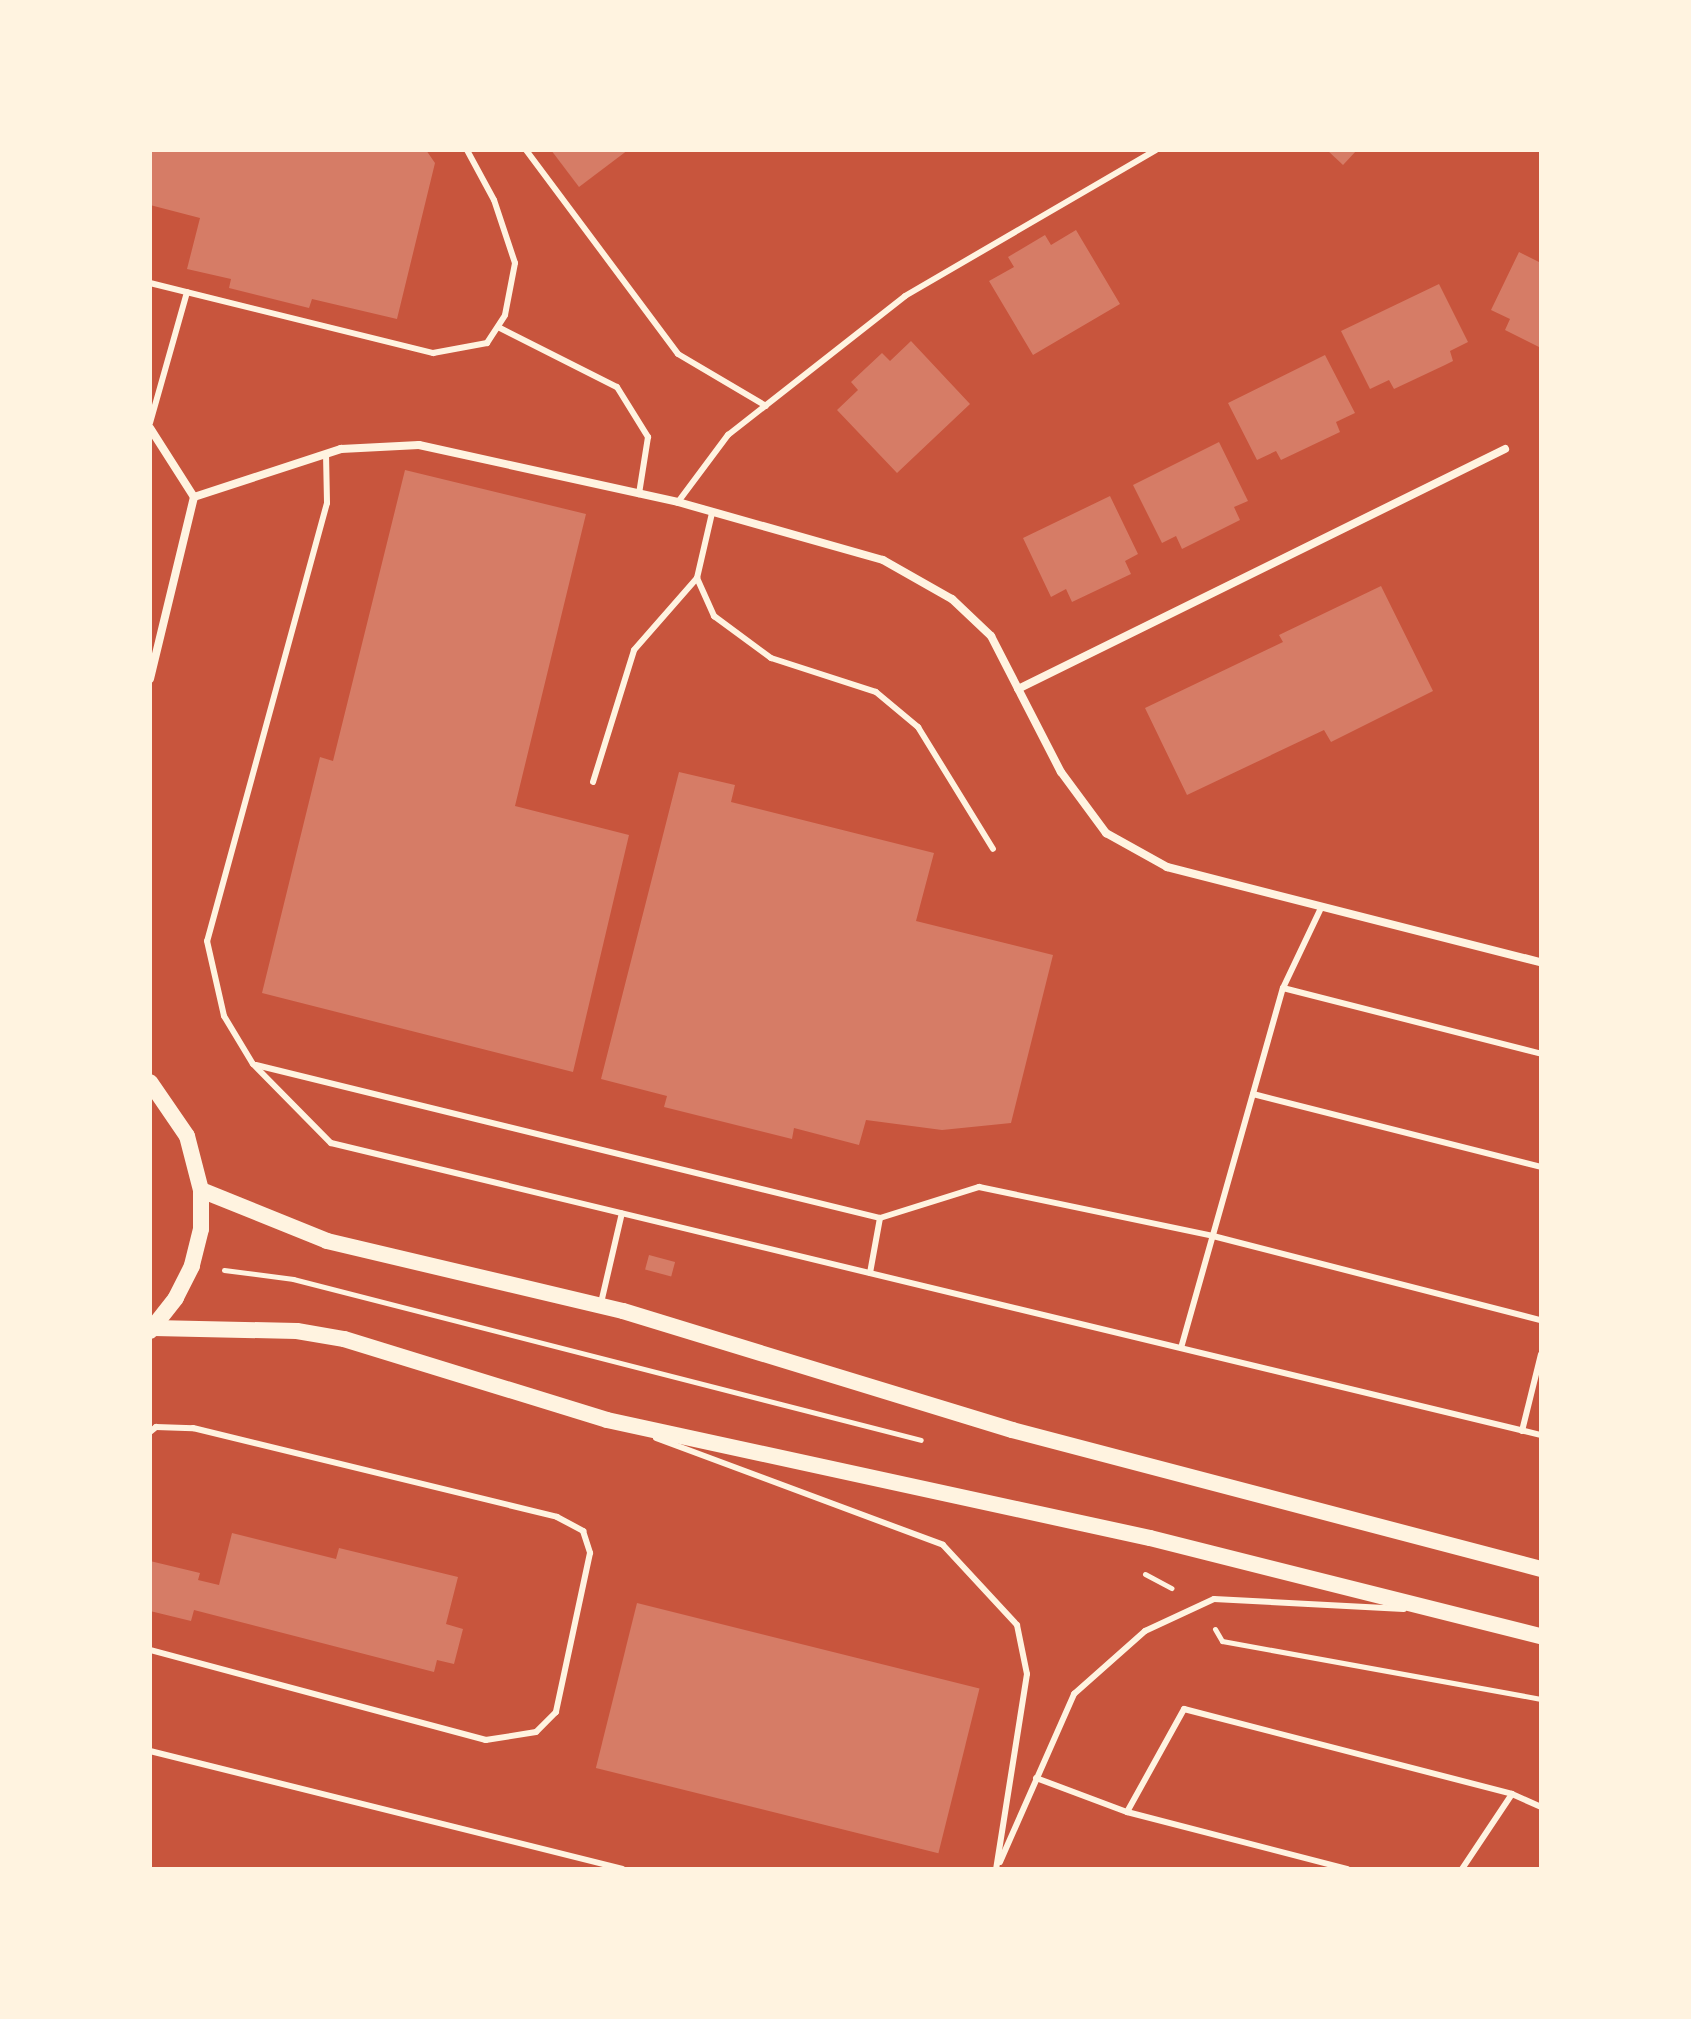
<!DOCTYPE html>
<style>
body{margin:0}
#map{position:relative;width:1691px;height:2019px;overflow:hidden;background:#c8553d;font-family:"Public Sans",sans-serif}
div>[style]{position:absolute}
.building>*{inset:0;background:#d67c66;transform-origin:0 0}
.path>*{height:5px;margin:-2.5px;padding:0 2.5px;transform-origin:2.5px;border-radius:2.5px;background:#fff3e0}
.service>*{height:6px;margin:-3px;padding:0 3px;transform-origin:3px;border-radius:3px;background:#fff3e0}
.minor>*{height:8px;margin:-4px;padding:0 4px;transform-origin:4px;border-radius:4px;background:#fff3e0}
.secondary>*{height:16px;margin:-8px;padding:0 8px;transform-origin:8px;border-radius:8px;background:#fff3e0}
span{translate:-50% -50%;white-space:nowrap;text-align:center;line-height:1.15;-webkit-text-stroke:8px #fff3e0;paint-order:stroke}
.frame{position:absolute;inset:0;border:152px solid #fff3e0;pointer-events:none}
</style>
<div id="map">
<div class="building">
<div style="clip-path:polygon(150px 150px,426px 150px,435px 163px,397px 319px,312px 299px,309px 308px,229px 288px,231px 279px,187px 269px,200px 218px,150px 205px)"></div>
<div style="clip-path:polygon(551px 150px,628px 150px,579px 187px)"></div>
<div style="clip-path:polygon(1327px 150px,1357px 150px,1343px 165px)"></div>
<div style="clip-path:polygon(1076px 230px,1120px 304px,1033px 355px,989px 281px,1014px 267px,1008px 257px,1045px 235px,1051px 245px)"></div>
<div style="clip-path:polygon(1519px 252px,1541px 263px,1541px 348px,1505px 330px,1510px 319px,1491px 310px)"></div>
<div style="clip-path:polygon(1439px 284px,1468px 342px,1450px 351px,1453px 361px,1445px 365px,1394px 389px,1389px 380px,1370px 389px,1341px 331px)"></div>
<div style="clip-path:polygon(911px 341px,970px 404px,897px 473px,837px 410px,858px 390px,851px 382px,882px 353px,890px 361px)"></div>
<div style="clip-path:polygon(1325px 355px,1355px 413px,1336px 422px,1340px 432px,1281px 460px,1276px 451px,1257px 460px,1228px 403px)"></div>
<div style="clip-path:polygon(1219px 442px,1248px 501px,1234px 507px,1240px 520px,1182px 549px,1176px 536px,1162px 543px,1133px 485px)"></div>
<div style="clip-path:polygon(405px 470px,586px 514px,515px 806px,629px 835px,573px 1072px,262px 993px,320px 757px,333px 761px)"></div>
<div style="clip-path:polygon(1110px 496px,1138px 554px,1125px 561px,1131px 574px,1072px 602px,1066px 589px,1051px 597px,1023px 538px)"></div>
<div style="clip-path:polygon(1381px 586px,1433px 691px,1331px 742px,1324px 730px,1187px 795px,1145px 708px,1283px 642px,1279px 635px)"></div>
<div style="clip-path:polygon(679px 772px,735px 785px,731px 802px,934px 853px,916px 921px,1053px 955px,1011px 1123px,942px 1130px,866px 1120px,859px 1145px,794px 1128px,792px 1139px,664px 1107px,667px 1096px,601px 1079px)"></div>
<div style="left:649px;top:1255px;width:27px;height:15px;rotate:15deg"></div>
<div style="clip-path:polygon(232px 1533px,336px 1559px,339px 1548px,458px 1577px,446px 1624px,463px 1629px,454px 1664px,437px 1660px,434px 1672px,194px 1610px,191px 1621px,150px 1611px,150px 1561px,200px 1573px,198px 1580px,219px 1585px)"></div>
<div style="left:637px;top:1603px;width:353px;height:170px;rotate:14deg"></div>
</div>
<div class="path">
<div style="left:224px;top:1270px;width:70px;rotate:7.4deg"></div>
<div style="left:293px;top:1279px;width:648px;rotate:14.38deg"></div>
<div style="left:1145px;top:1574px;width:30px;rotate:28deg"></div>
<div style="left:1215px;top:1629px;width:14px;rotate:60deg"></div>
<div style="left:1222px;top:1641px;width:324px;rotate:10.3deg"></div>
</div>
<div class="service">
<div style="left:526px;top:150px;width:254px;rotate:53.3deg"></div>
<div style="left:678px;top:354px;width:102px;rotate:30.6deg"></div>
<div style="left:150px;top:283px;width:292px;rotate:13.9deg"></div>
<div style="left:433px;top:353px;width:55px;rotate:-10.5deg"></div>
<div style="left:487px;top:343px;width:33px;rotate:-57deg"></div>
<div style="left:505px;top:315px;width:53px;rotate:-79.1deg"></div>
<div style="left:515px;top:263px;width:66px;rotate:-108.4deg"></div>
<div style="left:494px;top:200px;width:57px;rotate:-118.4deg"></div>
<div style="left:498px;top:327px;width:133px;rotate:26.8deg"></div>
<div style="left:617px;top:387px;width:59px;rotate:58.2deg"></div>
<div style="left:648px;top:437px;width:58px;rotate:99deg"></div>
<div style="left:150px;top:423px;width:136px;rotate:-74.2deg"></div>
<div style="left:326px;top:454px;width:49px;rotate:88.8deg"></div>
<div style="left:327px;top:503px;width:454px;rotate:105.3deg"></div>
<div style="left:207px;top:941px;width:77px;rotate:77.2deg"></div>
<div style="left:224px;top:1016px;width:56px;rotate:58.9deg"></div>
<div style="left:253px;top:1064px;width:111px;rotate:45.4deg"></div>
<div style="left:331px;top:1143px;width:1245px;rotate:13.57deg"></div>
<div style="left:678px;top:502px;width:84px;rotate:-53.3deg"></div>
<div style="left:728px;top:435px;width:225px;rotate:-38.1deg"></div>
<div style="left:905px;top:296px;width:290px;rotate:-30.2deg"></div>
<div style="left:697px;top:578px;width:42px;rotate:65.9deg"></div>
<div style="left:714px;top:616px;width:71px;rotate:36.4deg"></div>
<div style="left:771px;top:658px;width:110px;rotate:17.9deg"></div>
<div style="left:876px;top:692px;width:55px;rotate:39.8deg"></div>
<div style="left:918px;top:727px;width:143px;rotate:58.4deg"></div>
<div style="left:593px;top:782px;width:138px;rotate:-72.7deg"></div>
<div style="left:634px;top:650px;width:96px;rotate:-48.8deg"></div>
<div style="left:697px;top:578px;width:67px;rotate:-77deg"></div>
<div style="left:1283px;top:988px;width:266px;rotate:14.3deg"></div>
<div style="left:256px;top:1065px;width:642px;rotate:13.78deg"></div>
<div style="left:880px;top:1218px;width:104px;rotate:-17.4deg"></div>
<div style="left:979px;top:1187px;width:239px;rotate:11.8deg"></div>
<div style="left:1213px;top:1236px;width:339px;rotate:14.4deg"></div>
<div style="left:1253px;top:1094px;width:297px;rotate:14.2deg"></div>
<div style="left:870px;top:1273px;width:56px;rotate:-79.7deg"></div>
<div style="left:601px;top:1303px;width:92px;rotate:-76.9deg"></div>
<div style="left:1181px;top:1348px;width:374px;rotate:-74.2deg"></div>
<div style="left:1283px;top:988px;width:89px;rotate:-64.6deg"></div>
<div style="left:1522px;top:1431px;width:79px;rotate:-76.1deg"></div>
<div style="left:150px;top:1432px;width:8px;rotate:-40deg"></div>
<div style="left:156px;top:1427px;width:37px;rotate:2deg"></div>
<div style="left:193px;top:1428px;width:375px;rotate:13.7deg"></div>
<div style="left:557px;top:1517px;width:30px;rotate:28deg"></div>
<div style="left:583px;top:1531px;width:23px;rotate:72deg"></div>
<div style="left:590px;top:1553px;width:163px;rotate:102.1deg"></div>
<div style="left:556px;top:1712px;width:28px;rotate:135deg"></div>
<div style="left:536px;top:1732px;width:51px;rotate:170.9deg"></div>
<div style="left:486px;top:1740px;width:348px;rotate:-165deg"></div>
<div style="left:656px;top:1438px;width:306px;rotate:20.4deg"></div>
<div style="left:943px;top:1545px;width:109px;rotate:47.2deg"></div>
<div style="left:1017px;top:1625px;width:50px;rotate:78.5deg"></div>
<div style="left:1027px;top:1674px;width:197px;rotate:99deg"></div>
<div style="left:150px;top:1751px;width:487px;rotate:14deg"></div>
<div style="left:1036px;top:1778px;width:97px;rotate:20.5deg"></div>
<div style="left:1127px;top:1812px;width:228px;rotate:14.5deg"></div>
<div style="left:1512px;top:1794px;width:32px;rotate:24deg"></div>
<div style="left:1127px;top:1812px;width:118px;rotate:-61deg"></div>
<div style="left:1184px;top:1709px;width:339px;rotate:14.5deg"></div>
<div style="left:1512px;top:1794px;width:90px;rotate:123.7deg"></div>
<div style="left:1000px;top:1862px;width:184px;rotate:-66.2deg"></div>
<div style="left:1074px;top:1694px;width:95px;rotate:-41.6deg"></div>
<div style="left:1145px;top:1631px;width:76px;rotate:-24.9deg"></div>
<div style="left:1214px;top:1599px;width:190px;rotate:3deg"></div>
</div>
<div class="minor">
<div style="left:150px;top:428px;width:82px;rotate:57.5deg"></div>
<div style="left:194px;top:497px;width:187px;rotate:103.6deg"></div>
<div style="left:194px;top:497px;width:155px;rotate:-18.1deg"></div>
<div style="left:341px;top:449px;width:78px;rotate:-2.9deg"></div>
<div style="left:419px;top:445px;width:265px;rotate:12.4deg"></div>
<div style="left:678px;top:502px;width:213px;rotate:15.8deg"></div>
<div style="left:883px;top:560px;width:79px;rotate:29.5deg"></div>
<div style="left:952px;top:599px;width:54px;rotate:43.5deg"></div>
<div style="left:991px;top:636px;width:153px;rotate:62.8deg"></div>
<div style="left:1061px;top:772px;width:76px;rotate:53.6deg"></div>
<div style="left:1106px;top:833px;width:70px;rotate:29.1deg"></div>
<div style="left:1167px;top:867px;width:386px;rotate:14.3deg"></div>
<div style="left:1018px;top:689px;width:543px;rotate:-26.23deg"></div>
</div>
<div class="secondary">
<div style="left:150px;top:1082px;width:65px;rotate:55.6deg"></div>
<div style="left:187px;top:1136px;width:56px;rotate:75.5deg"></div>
<div style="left:201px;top:1190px;width:39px;rotate:90deg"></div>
<div style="left:201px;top:1229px;width:38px;rotate:104deg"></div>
<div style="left:192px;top:1266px;width:36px;rotate:117deg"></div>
<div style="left:176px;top:1298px;width:42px;rotate:128.2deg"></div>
<div style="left:201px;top:1190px;width:136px;rotate:22deg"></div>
<div style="left:327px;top:1241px;width:304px;rotate:13.3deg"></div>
<div style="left:623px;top:1311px;width:407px;rotate:17deg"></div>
<div style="left:1012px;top:1430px;width:547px;rotate:14.72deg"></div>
<div style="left:154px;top:1328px;width:143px;rotate:1.2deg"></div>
<div style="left:297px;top:1331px;width:48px;rotate:9.7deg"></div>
<div style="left:344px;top:1339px;width:275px;rotate:17.1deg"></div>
<div style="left:607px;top:1420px;width:556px;rotate:12.26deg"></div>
<div style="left:1150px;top:1538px;width:403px;rotate:14.1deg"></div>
</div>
<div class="frame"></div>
</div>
